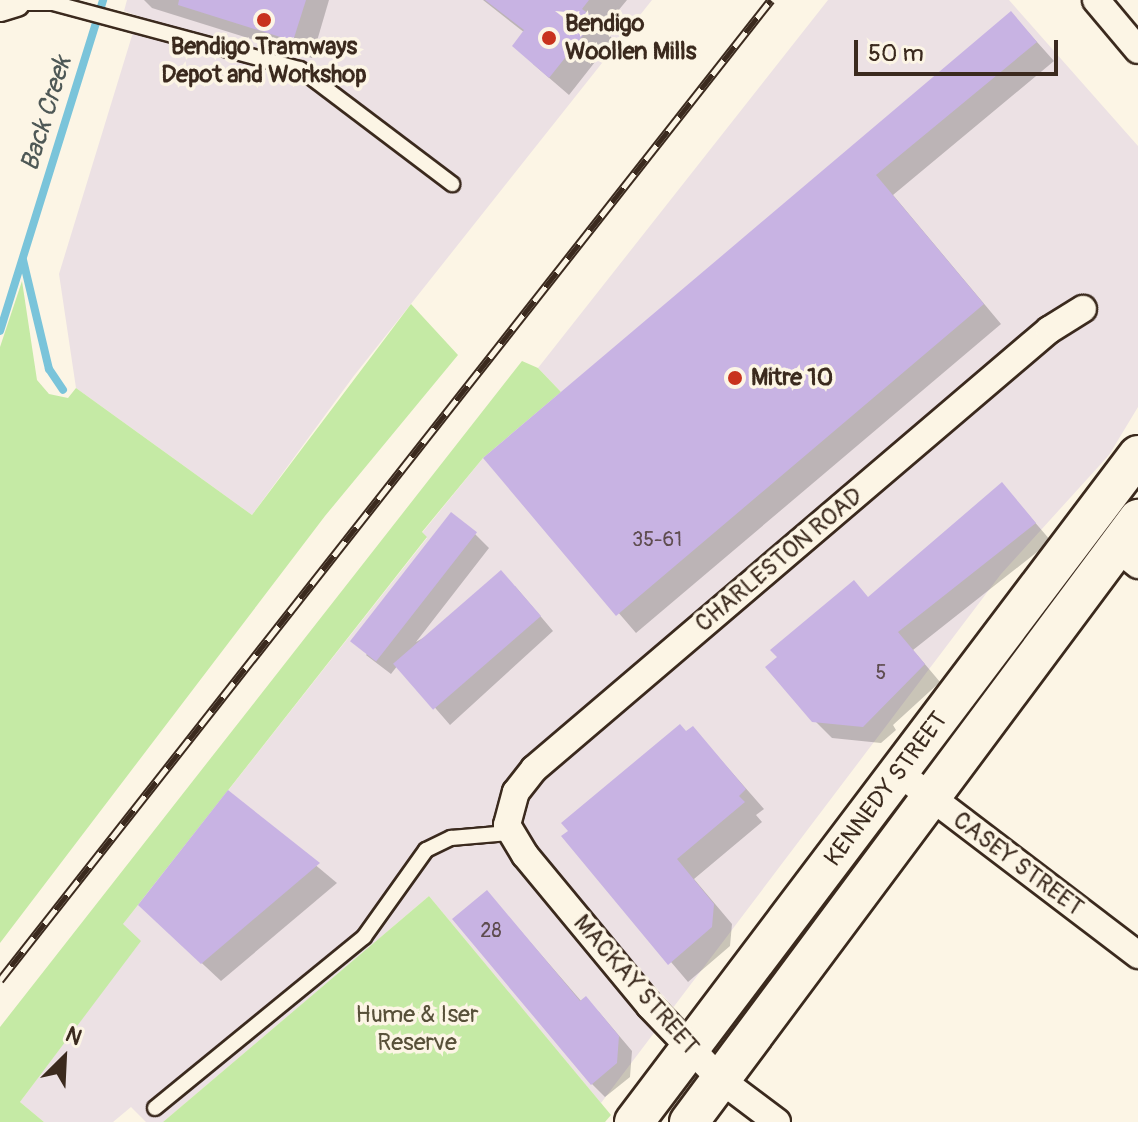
<!DOCTYPE html>
<style>
body{margin:0}
#map{position:relative;width:1138px;height:1122px;overflow:hidden;background:#fcf5e5;font-family:Pangolin,sans-serif}
div>[style]{position:absolute}
.built>*{inset:0;background:#ece1e4}
.green>*{inset:0;background:#c5eaa5}
.shadow>*{inset:0;background:#0003}
.stream>*{height:8px;margin:-4px;padding:0 4px;transform-origin:4px;border-radius:4px;background:#7ac4da}
.building>*{inset:0;background:#c8b3e3;transform-origin:0 0}
.roads{filter:drop-shadow(2px 0 #3b2a1e) drop-shadow(-2px 0 #3b2a1e) drop-shadow(0 2px #3b2a1e) drop-shadow(0 -2px #3b2a1e)}
.lane>*{height:14px;margin:-7px;padding:0 7px;transform-origin:7px;border-radius:7px;background:#fcf5e5}
.street>*{height:26px;margin:-13px;padding:0 13px;transform-origin:13px;border-radius:13px;background:#fcf5e5}
.secondary>*{height:38px;margin:-19px;padding:0 19px;transform-origin:19px;border-radius:19px;background:#fcf5e5}
.rail>*{height:9px;margin-top:-4.5px;transform-origin:0;background:repeating-linear-gradient(90deg,#fcf5e5 0 18px,#3b2a1e 0 36px);box-sizing:border-box;border-block:2px solid #3b2a1e}
.dots>*{width:22px;height:22px;translate:-50% -50%;box-sizing:border-box;border:4px solid #fcf5e5;border-radius:50%}
span{translate:-50% -50%;white-space:nowrap;text-align:center;line-height:1.15;-webkit-text-stroke:7px #fcf5e5;paint-order:stroke}
.number-label{font-size:20px;color:#5e4c4f}
.number-label span{-webkit-text-stroke-width:0}
.poi-label{font-size:24px;color:#3b2a1e;font-weight:700}
.left{translate:0 -50%;text-align:left}
.street-label{font-size:24px;color:#3b2a1e}
.park-label{font-size:24px;color:#575039}
.water-label{font-size:26px;color:#4e5856;font-style:italic}
.north{position:absolute;left:24px;top:1018px;width:80px;height:80px;-webkit-text-stroke:6px #fcf5e5;paint-order:stroke;rotate:24deg;font-size:22px;font-weight:700;line-height:32px;text-align:center;color:#3b2a1e}
.north::after{content:'';display:block;margin:auto;width:28px;height:36px;background:#3b2a1e;clip-path:polygon(50% 0,100% 100%,50% 72%,0 100%)}
.scale{position:absolute;left:854px;top:40px;width:204px;height:36px;box-sizing:border-box;border:4px solid #3b2a1e;border-top:0;padding-left:10px;font-size:24px;line-height:28px;white-space:nowrap;color:#3b2a1e;-webkit-text-stroke:6px #fcf5e5;paint-order:stroke}
</style>
<div id="map">
<div class="built">
<div style="clip-path:polygon(127px 0,652px 0,353px 377px,252px 515px,76px 388px,59px 274px,138px 16px,124px 11px)"></div>
<div style="clip-path:polygon(828px 0,1009px 0,1138px 146px,1138px 407px,1109px 455px,1001px 574px,601px 1103px,429px 896px,163px 1122px,146px 1122px,131px 1107px,113px 1122px,44px 1122px,20px 1102px,140px 941px,122px 925px,427px 538px,422px 533px,483px 458px,561px 392px,538px 368px)"></div>
</div>
<div class="green">
<div style="clip-path:polygon(22px 281px,37px 380px,49px 394px,68px 398px,76px 388px,252px 515px,411px 304px,458px 355px,325px 516px,0 943px,0 347px)"></div>
<div style="clip-path:polygon(522px 361px,538px 368px,561px 392px,483px 458px,422px 532px,427px 537px,123px 924px,141px 941px,20px 1102px,44px 1122px,0 1122px,0 1027px)"></div>
<div style="clip-path:polygon(429px 896px,611px 1115px,605px 1122px,163px 1122px)"></div>
</div>
<div class="shadow">
<div style="clip-path:polygon(144px 0,329px 0,312px 58px,152px 8px)"></div>
<div style="clip-path:polygon(483px 0,627px 0,603px 29px,613px 39px,569px 95px,533px 64px,525px 33px)"></div>
<div style="clip-path:polygon(1011px 13px,1054px 61px,893px 195px,1001px 324px,636px 633px,485px 458px)"></div>
<div style="clip-path:polygon(1002px 484px,1051px 541px,913px 650px,940px 682px,893px 725px,896px 730px,881px 743px,832px 738px,814px 720px,870px 599px)"></div>
<div style="clip-path:polygon(475px 534px,489px 548px,416px 642px,515px 586px,553px 631px,450px 725px,398px 665px,391px 674px,366px 655px)"></div>
<div style="clip-path:polygon(693px 728px,764px 809px,756px 815px,762px 822px,694px 879px,732px 924px,730px 946px,688px 982px,564px 836px)"></div>
<div style="clip-path:polygon(229px 793px,337px 883px,221px 981px,159px 923px)"></div>
<div style="clip-path:polygon(487px 892px,582px 1002px,599px 1012px,632px 1051px,630px 1077px,605px 1097px,592px 1084px)"></div>
</div>
<div class="stream">
<div style="left:23px;top:260px;width:112px;rotate:76.6deg"></div>
<div style="left:49px;top:369px;width:25px;rotate:56deg"></div>
<div style="left:0;top:331px;width:347px;rotate:-72.7deg"></div>
</div>
<div class="building">
<div style="clip-path:polygon(179px 0,306px 0,293px 41px,178px 5px)"></div>
<div style="clip-path:polygon(485px 0,589px 0,582px 9px,596px 19px,549px 78px,512px 46px,524px 30px)"></div>
<div style="clip-path:polygon(1011px 11px,1037px 42px,876px 175px,984px 304px,616px 616px,483px 458px)"></div>
<div style="clip-path:polygon(1002px 482px,1036px 523px,898px 632px,925px 664px,863px 727px,812px 722px,765px 667px,777px 657px,770px 650px,854px 580px,868px 597px)"></div>
<div style="left:451px;top:512px;width:33px;height:164px;rotate:38deg"></div>
<div style="left:501px;top:570px;width:61px;height:143px;rotate:49deg"></div>
<div style="clip-path:polygon(680px 724px,686px 731px,693px 726px,746px 789px,739px 796px,745px 802px,677px 859px,714px 904px,712px 927px,668px 965px,561px 836px,568px 831px,561px 823px)"></div>
<div style="clip-path:polygon(228px 790px,320px 863px,201px 964px,138px 905px)"></div>
<div style="clip-path:polygon(487px 890px,580px 1001px,586px 996px,619px 1036px,617px 1063px,591px 1085px,452px 919px)"></div>
</div>
<div class="roads">
<div class="lane">
<div style="left:16px;top:3px;width:37px"></div>
<div style="left:53px;top:3px;width:256px;rotate:15deg"></div>
<div style="left:300px;top:69px;width:191px;rotate:37.1deg"></div>
<div style="left:155px;top:1108px;width:270px;rotate:-39.3deg"></div>
<div style="left:364px;top:937px;width:107px;rotate:-54.5deg"></div>
<div style="left:426px;top:850px;width:28px;rotate:-26deg"></div>
<div style="left:451px;top:838px;width:58px;rotate:-4.9deg"></div>
</div>
<div class="street">
<div style="left:1096px;top:0;width:65px;rotate:50deg"></div>
<div style="left:0;top:8px;width:17px;rotate:-17deg"></div>
<div style="left:1117px;top:548px;width:27px;rotate:39deg"></div>
<div style="left:898px;top:772px;width:302px;rotate:37.3deg"></div>
<div style="left:777px;top:1122px;width:70px;rotate:-143.1deg"></div>
<div style="left:721px;top:1080px;width:103px;rotate:-133.8deg"></div>
<div style="left:650px;top:1006px;width:196px;rotate:-129.6deg"></div>
<div style="left:525px;top:855px;width:35px;rotate:-121deg"></div>
<div style="left:507px;top:825px;width:34px;rotate:-75deg"></div>
<div style="left:516px;top:792px;width:29px;rotate:-52deg"></div>
<div style="left:534px;top:769px;width:677px;rotate:-40.45deg"></div>
<div style="left:1049px;top:330px;width:40px;rotate:-32deg"></div>
</div>
<div class="secondary">
<div style="left:634px;top:1122px;width:836px;rotate:-52.92deg"></div>
<div style="left:689px;top:1122px;width:752px;rotate:-53.33deg"></div>
</div>
</div>
<div class="rail">
<div style="left:0;top:980px;width:1247px;rotate:-51.81deg"></div>
</div>
<div class="dots">
<div style="left:264px;top:20px;background:#c8321e"></div>
<div style="left:549px;top:38px;background:#c8321e"></div>
<div style="left:735px;top:378px;background:#c8321e"></div>
</div>
<div class="number-label">
<span style="left:657px;top:539px">35-61</span>
<span style="left:881px;top:672px">5</span>
<span style="left:491px;top:930px">28</span>
</div>
<div class="poi-label">
<span class="left" style="left:565px;top:38px">Bendigo<br>Woollen Mills</span>
<span style="left:264px;top:61px">Bendigo Tramways<br>Depot and Workshop</span>
<span class="left" style="left:751px;top:378px">Mitre 10</span>
</div>
<div class="street-label">
<span style="left:779px;top:560px;rotate:-40deg">CHARLESTON ROAD</span>
<span style="left:886px;top:789px;rotate:-53deg">KENNEDY STREET</span>
<span style="left:1018px;top:864px;rotate:37deg">CASEY STREET</span>
<span style="left:636px;top:985px;rotate:49deg">MACKAY STREET</span>
</div>
<div class="park-label">
<span style="left:417px;top:1029px">Hume &amp; Iser<br>Reserve</span>
</div>
<div class="water-label">
<span style="left:47px;top:114px;rotate:-73deg">Back Creek</span>
</div>
<div class="north">N</div>
<div class="scale">50 m</div>
</div>
